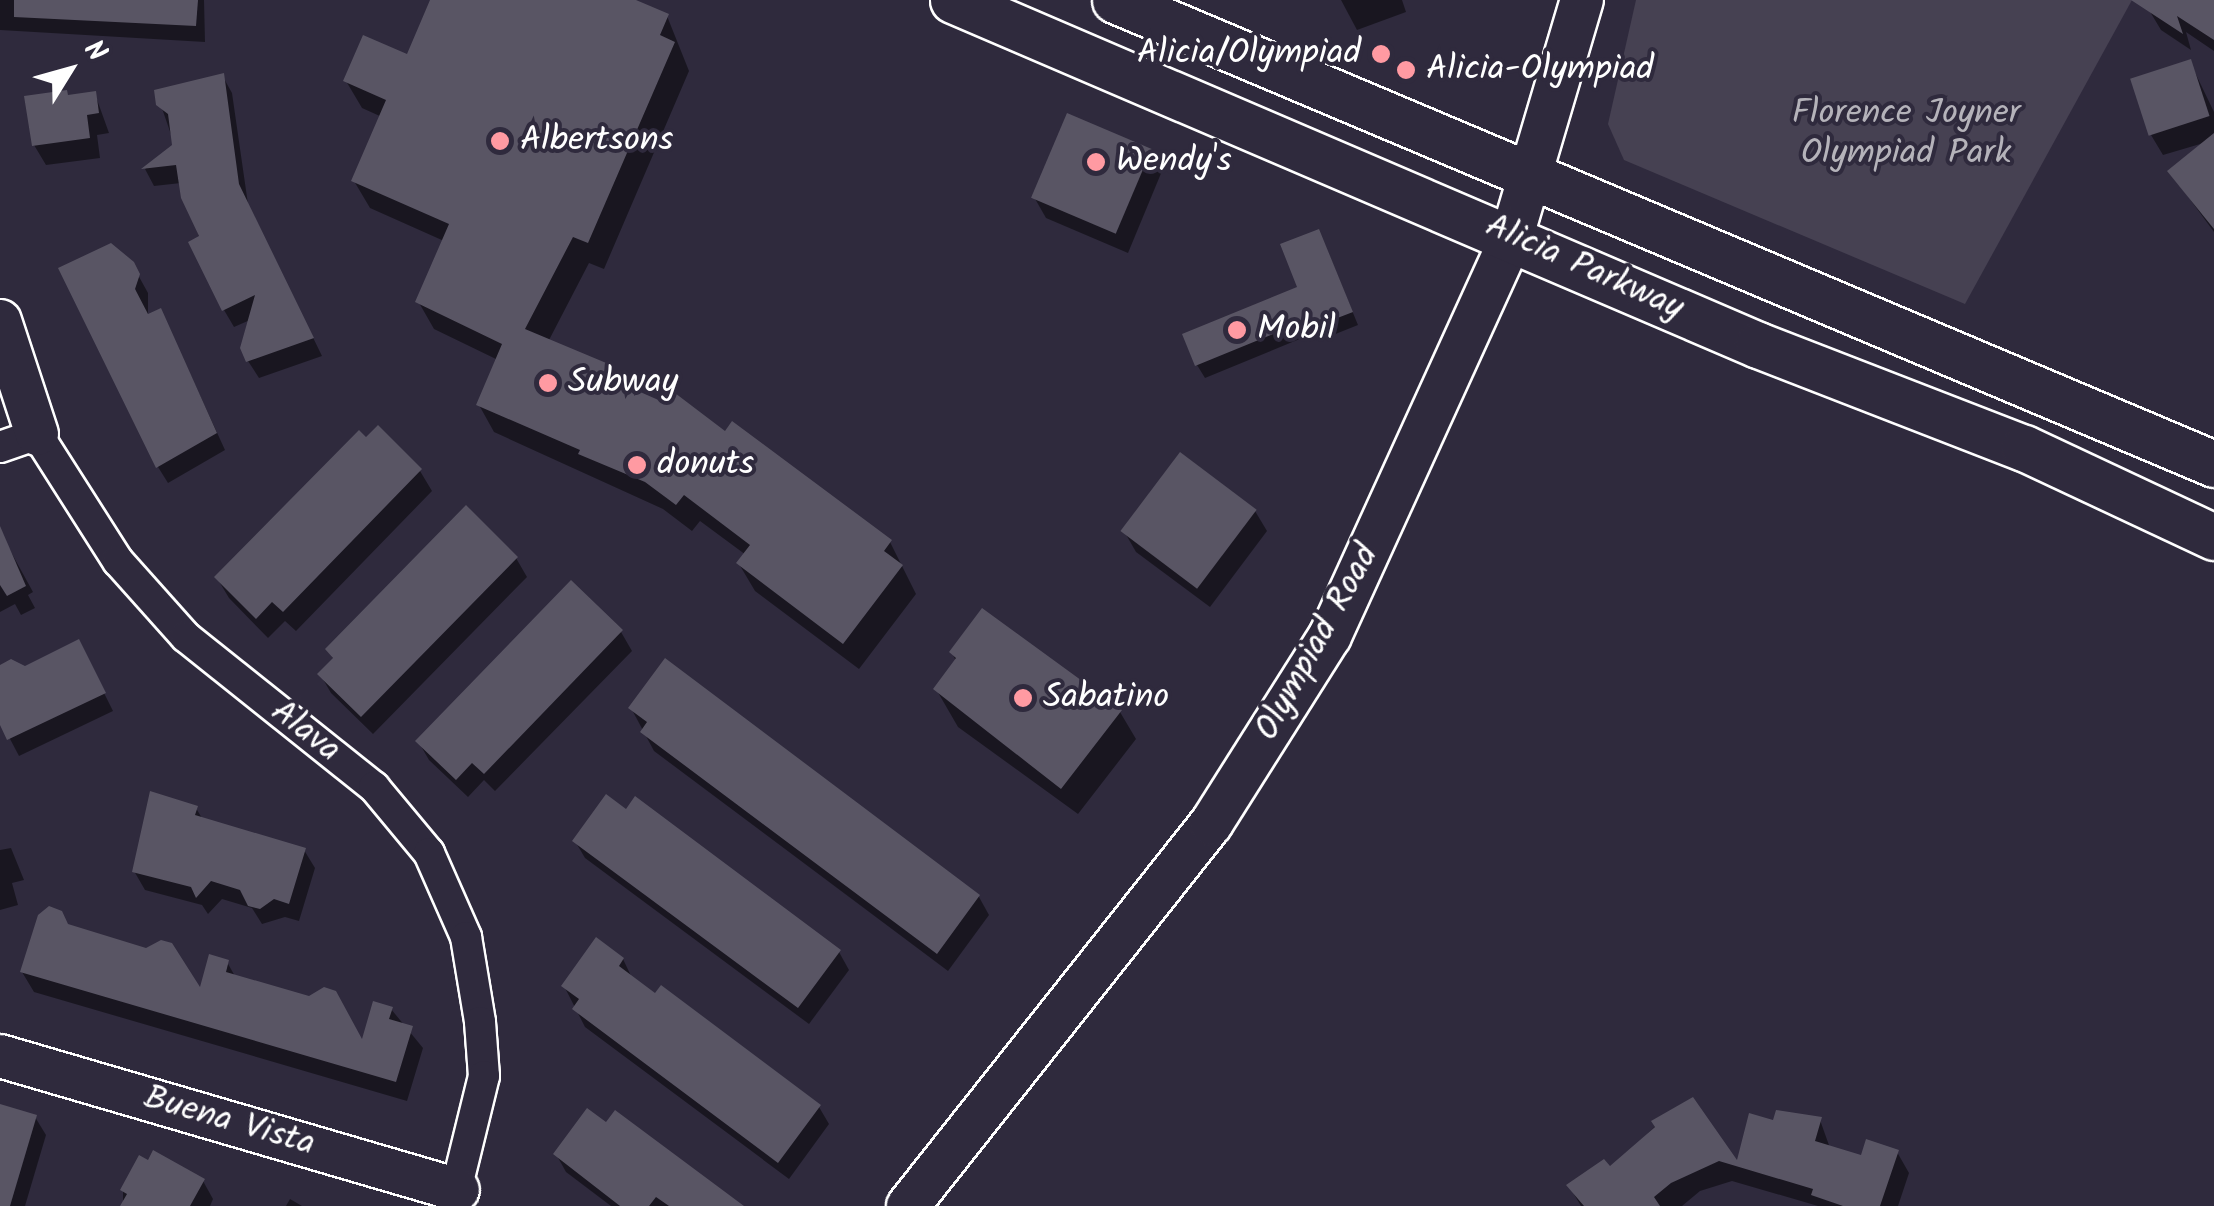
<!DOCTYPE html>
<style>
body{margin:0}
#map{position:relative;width:2214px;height:1206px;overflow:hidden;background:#2f2a3d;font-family:Kalam,sans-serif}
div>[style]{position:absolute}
.green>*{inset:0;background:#464152}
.shadow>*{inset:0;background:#0007}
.building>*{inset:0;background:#595564;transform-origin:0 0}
.roads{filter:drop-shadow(2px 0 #fff) drop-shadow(-2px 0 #fff) drop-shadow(0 2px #fff) drop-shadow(0 -2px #fff)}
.street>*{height:30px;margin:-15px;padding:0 15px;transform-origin:15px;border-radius:15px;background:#2f2a3d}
.secondary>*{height:42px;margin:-21px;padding:0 21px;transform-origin:21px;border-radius:21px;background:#2f2a3d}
.primary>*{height:45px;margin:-22.5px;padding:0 22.5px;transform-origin:22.5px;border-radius:22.5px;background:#2f2a3d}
.dots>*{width:28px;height:28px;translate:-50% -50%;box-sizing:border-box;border:5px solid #2f2a3d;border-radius:50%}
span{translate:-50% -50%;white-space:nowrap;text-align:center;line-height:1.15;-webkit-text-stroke:8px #2f2a3d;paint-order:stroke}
.poi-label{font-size:35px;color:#fff}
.right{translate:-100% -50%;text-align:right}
.left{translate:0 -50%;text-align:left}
.park-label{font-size:35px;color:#b5b3ba}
.street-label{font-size:35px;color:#fff}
.north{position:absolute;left:20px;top:20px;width:100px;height:100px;-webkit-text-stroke:8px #2f2a3d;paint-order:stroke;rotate:53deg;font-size:28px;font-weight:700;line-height:40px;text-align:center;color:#fff}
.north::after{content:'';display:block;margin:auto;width:35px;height:45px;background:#fff;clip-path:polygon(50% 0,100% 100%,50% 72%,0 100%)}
</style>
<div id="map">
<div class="green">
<div style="clip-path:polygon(1636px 0,2132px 0,1965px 304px,1624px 160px,1608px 124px)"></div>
</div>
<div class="shadow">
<div style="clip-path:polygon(0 0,204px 0,205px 42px,0 30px)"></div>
<div style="clip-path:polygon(432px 0,630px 0,667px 16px,689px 71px,604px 269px,589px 263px,548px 342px,609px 367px,619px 386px,725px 434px,890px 542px,916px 594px,859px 669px,755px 591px,739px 564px,746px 555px,700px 521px,692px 531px,663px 509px,494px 432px,479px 405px,498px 360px,434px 329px,418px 301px,444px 241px,370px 208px,354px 181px,382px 117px,362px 108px,346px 81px,408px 57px)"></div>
<div style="clip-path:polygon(1341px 0,1402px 0,1406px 12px,1357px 30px)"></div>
<div style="clip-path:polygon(2155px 0,2214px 0,2214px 51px,2186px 32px,2191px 50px,2161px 30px,2149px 10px)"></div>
<div style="clip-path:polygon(2190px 62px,2214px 112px,2214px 232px,2170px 172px,2207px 142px,2163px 155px,2151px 135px)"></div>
<div style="clip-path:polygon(222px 75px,232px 93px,248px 204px,322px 356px,259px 378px,248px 361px,250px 320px,234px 327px,224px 310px,181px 183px,154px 186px,145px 169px,175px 146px,156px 91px)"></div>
<div style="clip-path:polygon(95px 94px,109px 133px,97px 135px,100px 158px,46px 165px,34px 145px,69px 98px)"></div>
<div style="clip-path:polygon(1150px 151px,1162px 171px,1128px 253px,1046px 218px,1034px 197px)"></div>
<div style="clip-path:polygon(1325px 245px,1358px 325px,1323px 339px,1319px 331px,1205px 378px,1197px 365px,1301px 289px)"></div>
<div style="clip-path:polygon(132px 264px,148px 293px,148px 317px,169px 328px,225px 450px,168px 483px,158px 467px)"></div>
<div style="clip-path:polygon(420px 471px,432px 491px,296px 631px,285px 621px,268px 638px,229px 598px,217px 578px)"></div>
<div style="clip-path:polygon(1255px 511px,1267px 531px,1210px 607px,1136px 552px,1124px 531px)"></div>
<div style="clip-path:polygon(0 532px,33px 592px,28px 595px,35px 608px,21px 615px,15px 604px,0 612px)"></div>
<div style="clip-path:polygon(516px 558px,527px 577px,373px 734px,331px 693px,320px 674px,334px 660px,328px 650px)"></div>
<div style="clip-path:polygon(621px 632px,632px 651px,495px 791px,484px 780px,468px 797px,429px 760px,418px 741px)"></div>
<div style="clip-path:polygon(952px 653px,1120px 712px,1136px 739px,1078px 814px,958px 727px,936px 689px,956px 661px)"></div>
<div style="clip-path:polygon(87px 659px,113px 711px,19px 756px,0 720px,0 673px)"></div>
<div style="clip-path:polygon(631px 708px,979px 897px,989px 915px,948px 971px,654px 751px)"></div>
<div style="clip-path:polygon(196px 808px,203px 820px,304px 850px,315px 868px,299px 921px,285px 917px,262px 924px,252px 908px,222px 899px,208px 914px,202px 905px,145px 890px,134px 871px)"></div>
<div style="clip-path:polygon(575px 841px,839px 952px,849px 970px,809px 1024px,585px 858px)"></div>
<div style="clip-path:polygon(11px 848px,24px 880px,12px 883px,18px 905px,0 910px,0 850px)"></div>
<div style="clip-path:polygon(70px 928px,201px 993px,227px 962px,236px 978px,363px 1044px,391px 1009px,423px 1048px,407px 1101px,34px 992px,22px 972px)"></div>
<div style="clip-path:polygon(623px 959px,632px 978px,819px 1107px,829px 1124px,789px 1179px,585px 1027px,564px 986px)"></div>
<div style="clip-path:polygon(0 1106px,35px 1117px,46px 1135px,25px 1206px,0 1206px)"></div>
<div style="clip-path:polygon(1672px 1110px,1738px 1165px,1775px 1123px,1820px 1120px,1830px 1148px,1862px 1159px,1897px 1152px,1909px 1173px,1898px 1206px,1818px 1206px,1732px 1181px,1700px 1191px,1682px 1206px,1581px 1206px,1569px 1186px,1610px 1170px)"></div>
<div style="clip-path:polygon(556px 1154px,733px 1206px,611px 1206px,566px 1172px)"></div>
<div style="clip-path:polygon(203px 1181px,213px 1199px,210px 1206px,123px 1206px,123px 1190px)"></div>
<div style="clip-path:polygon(290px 1199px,302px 1206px,286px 1206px)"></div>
</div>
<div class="building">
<div style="clip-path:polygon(14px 0,198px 0,196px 26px,14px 17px)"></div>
<div style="clip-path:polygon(430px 0,636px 0,669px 14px,660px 35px,675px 42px,588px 243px,573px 237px,525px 329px,611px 365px,606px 377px,663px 402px,671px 390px,725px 431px,732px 421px,892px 540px,884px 551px,903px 565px,843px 644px,736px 563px,750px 545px,684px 495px,676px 505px,645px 482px,578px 454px,580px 450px,476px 405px,502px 344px,415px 302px,449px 224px,351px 181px,386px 100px,343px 81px,363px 35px,407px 54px)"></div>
<div style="clip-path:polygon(2131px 0,2214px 0,2214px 40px,2177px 16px,2183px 34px)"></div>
<div style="left:2191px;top:59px;width:60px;height:64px;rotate:72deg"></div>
<div style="clip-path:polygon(224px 73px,239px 184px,314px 338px,246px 362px,240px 348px,255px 295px,222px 311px,188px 242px,199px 236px,181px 198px,176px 165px,141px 169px,172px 145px,168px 114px,156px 105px,154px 90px)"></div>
<div style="clip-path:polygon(67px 90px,68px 95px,96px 91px,99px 113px,87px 115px,90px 138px,32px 146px,24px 96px)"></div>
<div style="left:1067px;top:113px;width:92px;height:92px;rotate:23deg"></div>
<div style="clip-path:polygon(2214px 133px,2214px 229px,2167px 171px)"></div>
<div style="clip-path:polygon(1319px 229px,1353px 312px,1314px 327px,1310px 319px,1195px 366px,1182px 334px,1297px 287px,1280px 244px)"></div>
<div style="clip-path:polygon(111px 243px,134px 262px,140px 274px,135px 289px,148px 314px,161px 308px,217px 433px,156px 468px,58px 268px)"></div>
<div style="clip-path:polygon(378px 425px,422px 469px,283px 612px,272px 602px,256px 619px,214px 577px,359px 430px,366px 437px)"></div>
<div style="left:1180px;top:452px;width:96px;height:99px;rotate:37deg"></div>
<div style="clip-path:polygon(466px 505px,518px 557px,361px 717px,317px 674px,333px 658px,325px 649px)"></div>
<div style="clip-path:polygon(0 526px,26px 586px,7px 596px,0 585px)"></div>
<div style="clip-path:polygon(571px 580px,623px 630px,484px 774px,472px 763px,456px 780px,415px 741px)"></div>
<div style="clip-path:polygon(982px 608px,1122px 710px,1061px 789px,933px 689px,956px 658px,949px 652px)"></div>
<div style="clip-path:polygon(79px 639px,106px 693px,7px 740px,0 725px,0 665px,11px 659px,25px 666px)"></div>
<div style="clip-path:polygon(665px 658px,980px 895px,937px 954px,640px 732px,647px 722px,628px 708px)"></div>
<div style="clip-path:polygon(150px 791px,198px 806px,195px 815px,306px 848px,289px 904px,274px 899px,260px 909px,248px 906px,240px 890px,211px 881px,196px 898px,191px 887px,132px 872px)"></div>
<div style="clip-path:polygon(606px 794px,626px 809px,635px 796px,841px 950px,798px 1008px,572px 841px)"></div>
<div style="clip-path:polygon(49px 906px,62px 911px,68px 924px,146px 948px,161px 940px,172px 943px,200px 987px,209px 954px,229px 960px,226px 972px,309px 996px,324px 987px,336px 991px,362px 1039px,373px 1001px,393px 1007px,389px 1019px,413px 1026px,396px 1082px,20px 972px,38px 915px)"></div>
<div style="clip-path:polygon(596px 937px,624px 958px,619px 966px,655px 993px,661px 985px,821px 1105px,778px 1163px,572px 1009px,579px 999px,561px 986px)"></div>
<div style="clip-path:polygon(1693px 1097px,1737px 1160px,1749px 1113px,1773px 1120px,1776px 1110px,1822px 1117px,1815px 1141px,1861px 1155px,1866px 1139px,1899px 1150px,1880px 1206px,1843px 1206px,1811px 1195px,1813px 1189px,1719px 1161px,1671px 1183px,1654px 1197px,1660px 1206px,1584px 1206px,1566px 1185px,1604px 1159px,1610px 1166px,1655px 1127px,1651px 1121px)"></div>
<div style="clip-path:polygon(0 1104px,37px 1115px,10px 1206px,0 1206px)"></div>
<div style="clip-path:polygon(587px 1108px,606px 1122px,615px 1110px,744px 1206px,669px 1206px,656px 1197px,649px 1206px,620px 1206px,553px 1154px)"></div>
<div style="clip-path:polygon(153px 1150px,205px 1179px,190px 1206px,120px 1206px,127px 1194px,120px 1190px,139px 1155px,148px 1160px)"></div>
</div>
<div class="roads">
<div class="street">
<div style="left:0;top:447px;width:39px;rotate:-19deg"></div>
<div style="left:37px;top:434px;width:151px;rotate:57.5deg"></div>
<div style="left:118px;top:561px;width:102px;rotate:48.2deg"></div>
<div style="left:186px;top:637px;width:241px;rotate:38.6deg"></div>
<div style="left:374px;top:787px;width:86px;rotate:50.2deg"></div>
<div style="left:429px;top:853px;width:92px;rotate:66.2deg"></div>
<div style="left:466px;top:937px;width:86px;rotate:80.6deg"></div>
<div style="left:480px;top:1022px;width:54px;rotate:85.8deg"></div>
<div style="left:484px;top:1076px;width:134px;rotate:103.8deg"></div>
</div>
<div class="secondary">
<div style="left:0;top:321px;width:119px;rotate:71.9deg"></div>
<div style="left:0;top:1056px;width:477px;rotate:16.3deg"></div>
<div style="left:908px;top:1206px;width:488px;rotate:-51.6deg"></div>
<div style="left:1211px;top:824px;width:222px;rotate:-57.7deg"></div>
<div style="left:1330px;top:636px;width:439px;rotate:-65.5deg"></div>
<div style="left:1512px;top:236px;width:246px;rotate:-73.5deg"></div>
</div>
<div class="primary">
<div style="left:953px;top:0;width:876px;rotate:23.2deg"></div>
<div style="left:1758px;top:345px;width:285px;rotate:21.2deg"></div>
<div style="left:2024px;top:448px;width:210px;rotate:25.1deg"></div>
<div style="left:1115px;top:0;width:1193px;rotate:22.89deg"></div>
</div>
</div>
<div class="dots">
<div style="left:1381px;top:54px;background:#ff9aa2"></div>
<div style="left:1406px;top:70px;background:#ff9aa2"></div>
<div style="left:500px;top:141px;background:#ff9aa2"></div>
<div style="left:1096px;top:162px;background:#ff9aa2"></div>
<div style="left:1237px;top:330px;background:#ff9aa2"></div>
<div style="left:548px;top:383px;background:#ff9aa2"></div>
<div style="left:637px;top:465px;background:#ff9aa2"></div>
<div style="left:1023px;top:698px;background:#ff9aa2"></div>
</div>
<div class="poi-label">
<span class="right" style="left:1361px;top:54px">Alicia/Olympiad</span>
<span class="left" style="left:1426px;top:70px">Alicia-Olympiad</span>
<span class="left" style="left:520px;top:141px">Albertsons</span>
<span class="left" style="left:1116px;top:162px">Wendy's</span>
<span class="left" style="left:1257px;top:330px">Mobil</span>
<span class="left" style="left:568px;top:383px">Subway</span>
<span class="left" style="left:657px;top:465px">donuts</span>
<span class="left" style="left:1043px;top:698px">Sabatino</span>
</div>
<div class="park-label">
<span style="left:1906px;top:134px">Florence Joyner<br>Olympiad Park</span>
</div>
<div class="street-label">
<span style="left:1584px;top:268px;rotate:24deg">Alicia Parkway</span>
<span style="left:1318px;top:643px;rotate:-61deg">Olympiad Road</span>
<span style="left:305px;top:732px;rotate:38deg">Alava</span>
<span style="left:229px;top:1122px;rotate:16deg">Buena Vista</span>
</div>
<div class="north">N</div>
</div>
